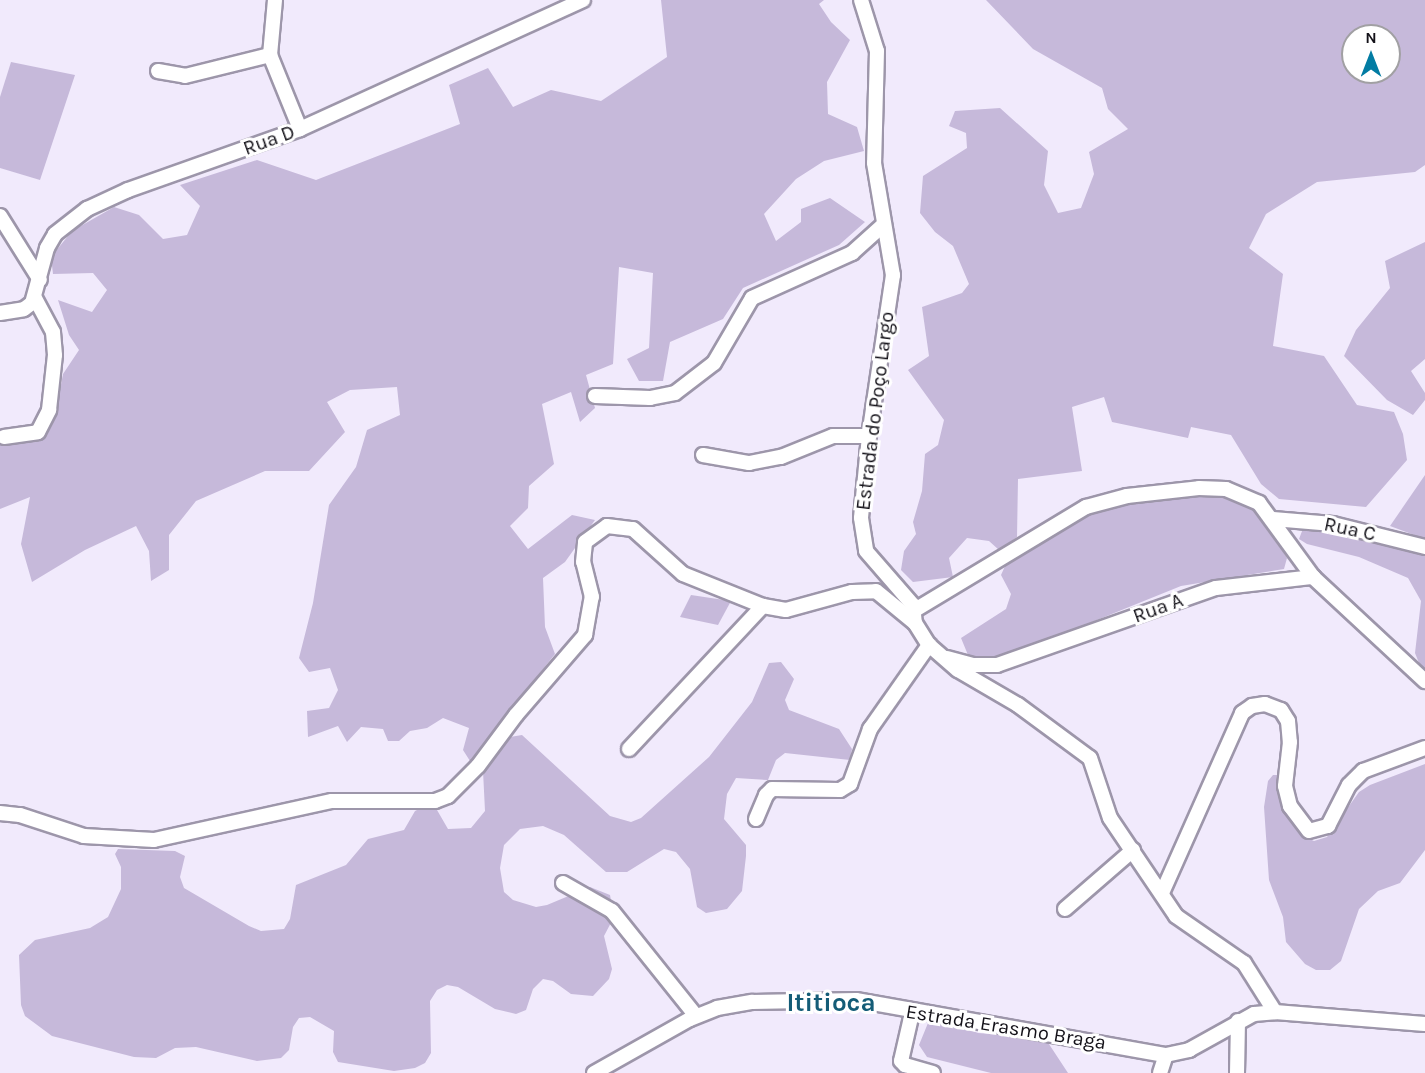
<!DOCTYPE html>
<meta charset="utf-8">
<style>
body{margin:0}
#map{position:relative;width:1425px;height:1073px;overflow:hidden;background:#f1eafc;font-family:Karla,sans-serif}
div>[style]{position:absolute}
.green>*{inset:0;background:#c6b9da}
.roads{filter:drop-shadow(2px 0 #9d96aa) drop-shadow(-2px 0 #9d96aa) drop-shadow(0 2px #9d96aa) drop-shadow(0 -2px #9d96aa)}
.street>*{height:14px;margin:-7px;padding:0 7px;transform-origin:7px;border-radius:7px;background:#fff}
span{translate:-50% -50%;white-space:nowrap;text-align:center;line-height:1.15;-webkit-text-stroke:6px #fff;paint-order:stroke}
.street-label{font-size:20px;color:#131118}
.district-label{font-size:26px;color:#145c77;font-weight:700}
.north{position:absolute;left:1341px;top:24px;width:60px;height:60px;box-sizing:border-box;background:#fff;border:2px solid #a1a0a3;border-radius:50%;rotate:0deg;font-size:16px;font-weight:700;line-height:24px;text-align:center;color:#131118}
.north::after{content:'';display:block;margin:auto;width:21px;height:27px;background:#027ca3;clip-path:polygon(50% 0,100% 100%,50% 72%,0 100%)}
</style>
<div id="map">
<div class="green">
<div style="clip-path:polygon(661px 0,824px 0,819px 4px,831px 22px,850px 40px,827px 82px,828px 114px,857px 127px,864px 151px,824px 161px,796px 179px,764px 214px,776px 241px,801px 222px,801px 209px,830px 198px,865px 222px,839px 245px,743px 288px,723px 319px,670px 342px,663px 381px,639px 381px,627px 359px,649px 348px,653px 273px,619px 267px,613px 364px,586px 375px,595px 408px,580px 422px,571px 392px,542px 404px,554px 464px,529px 486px,528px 508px,510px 526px,528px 549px,572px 515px,595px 520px,565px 562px,543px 578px,545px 627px,555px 654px,470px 761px,463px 750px,469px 728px,443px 718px,427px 728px,410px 731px,399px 741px,388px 741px,383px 729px,361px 727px,347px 742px,338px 726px,308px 737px,307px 711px,329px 708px,338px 690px,330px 668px,309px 672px,299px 658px,313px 603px,329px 505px,356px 467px,367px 430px,400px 415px,397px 387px,350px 390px,327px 402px,345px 432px,309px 471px,265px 471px,196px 501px,169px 535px,169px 570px,151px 581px,149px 551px,136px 526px,85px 550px,32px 582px,21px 544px,30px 497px,0 509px,0 444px,39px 435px,55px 416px,63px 374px,79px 350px,69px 335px,58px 300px,92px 312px,107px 290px,93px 273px,53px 274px,51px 257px,72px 231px,114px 207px,139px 215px,163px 239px,187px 235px,200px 206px,180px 185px,257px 160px,316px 180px,460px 124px,449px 85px,488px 68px,513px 107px,551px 90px,601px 101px,667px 57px)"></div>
<div style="clip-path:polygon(evenodd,986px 0,1425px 0,1425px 165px,1415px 172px,1317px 182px,1266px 214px,1249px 248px,1283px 274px,1273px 346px,1324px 356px,1357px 405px,1394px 412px,1403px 434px,1407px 460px,1366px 507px,1279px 499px,1261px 484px,1231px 435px,1191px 427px,1188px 438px,1112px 422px,1104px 397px,1072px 407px,1082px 471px,1018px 479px,1017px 537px,999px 550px,989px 541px,967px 538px,949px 558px,953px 577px,913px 582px,901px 570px,904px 551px,916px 534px,913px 522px,922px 491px,925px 454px,938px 445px,944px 420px,908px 370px,929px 356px,922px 307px,962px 293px,969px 284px,953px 246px,935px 232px,920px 213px,923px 176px,967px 148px,966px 133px,949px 126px,955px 111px,1000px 108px,1048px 151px,1044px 185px,1058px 213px,1081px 208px,1094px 174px,1089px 152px,1128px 129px,1108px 109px,1102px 88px,1033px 49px,986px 0,1353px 36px,1389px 36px,1389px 72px,1353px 72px,1353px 36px)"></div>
<div style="clip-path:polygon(11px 62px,75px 75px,40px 180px,0 168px,0 97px)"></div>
<div style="clip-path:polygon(1425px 242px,1425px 359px,1411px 371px,1425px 393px,1425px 400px,1413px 415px,1387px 400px,1344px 356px,1356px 330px,1390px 288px,1385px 261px)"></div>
<div style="clip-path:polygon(1425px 475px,1425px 539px,1390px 526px)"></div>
<div style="clip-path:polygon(1167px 495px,1222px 495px,1248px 501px,1259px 512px,1287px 558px,1284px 569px,1181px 586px,1008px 656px,982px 661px,968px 655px,961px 638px,1006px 609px,1011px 594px,1001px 575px,1006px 564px,1064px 523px,1114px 505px)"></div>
<div style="clip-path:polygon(1304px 526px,1425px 555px,1425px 678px,1415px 653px,1421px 601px,1408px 578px,1359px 557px,1307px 544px,1299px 539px)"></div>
<div style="clip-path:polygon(691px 595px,731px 601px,718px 625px,680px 617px)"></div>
<div style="clip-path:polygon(781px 662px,794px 679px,785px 700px,789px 710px,839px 729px,852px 749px,850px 760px,785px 753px,776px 760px,768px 780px,736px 778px,727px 794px,724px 819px,746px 845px,746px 856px,742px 891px,727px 909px,706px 913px,697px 907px,690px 869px,676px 852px,664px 849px,627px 872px,606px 872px,564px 835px,543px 826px,520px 829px,504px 845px,500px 868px,504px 892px,513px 900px,536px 907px,547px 905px,590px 887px,610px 895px,614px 917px,604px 936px,612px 969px,609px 979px,593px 996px,571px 994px,553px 981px,543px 979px,533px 989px,526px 1010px,516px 1014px,495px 1009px,458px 987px,447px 985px,437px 990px,430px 1001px,431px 1053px,425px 1063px,415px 1068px,394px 1071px,338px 1062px,333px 1052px,334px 1031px,310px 1017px,299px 1018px,293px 1027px,289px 1050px,281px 1058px,257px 1061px,196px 1047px,175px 1048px,156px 1058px,134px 1057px,52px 1036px,25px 1016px,21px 1005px,19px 955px,35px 940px,90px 928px,108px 917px,121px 889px,121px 867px,115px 854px,118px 849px,175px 851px,185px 856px,180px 877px,184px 888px,249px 926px,261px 931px,284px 929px,290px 919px,296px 885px,346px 865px,368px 839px,404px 830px,415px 811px,425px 806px,437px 810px,448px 829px,471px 828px,485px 811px,483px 771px,500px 742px,510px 737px,522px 735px,610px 816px,631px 822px,641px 818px,709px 757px,752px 702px,769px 663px)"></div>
<div style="clip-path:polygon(1425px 764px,1425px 850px,1400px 883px,1378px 891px,1359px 909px,1341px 961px,1330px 970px,1316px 970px,1305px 964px,1286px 942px,1283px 917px,1269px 880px,1264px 807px,1268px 781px,1273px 775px,1278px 775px,1295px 825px,1303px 836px,1314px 841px,1327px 837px,1359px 792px,1370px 785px)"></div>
<div style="clip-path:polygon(940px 1019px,978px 1033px,1045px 1038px,1068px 1073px,991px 1073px,927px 1057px,919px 1045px,928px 1023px)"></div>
</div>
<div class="roads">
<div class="street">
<div style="left:275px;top:0;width:55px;rotate:95.2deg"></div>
<div style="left:270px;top:55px;width:80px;rotate:67.9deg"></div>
<div style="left:861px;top:0;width:53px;rotate:72.6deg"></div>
<div style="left:877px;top:51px;width:112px;rotate:91.5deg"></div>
<div style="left:874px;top:163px;width:114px;rotate:80.4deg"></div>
<div style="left:893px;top:275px;width:163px;rotate:98.5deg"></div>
<div style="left:869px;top:436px;width:82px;rotate:95.6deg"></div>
<div style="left:861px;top:518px;width:33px;rotate:81deg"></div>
<div style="left:866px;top:551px;width:72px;rotate:49deg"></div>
<div style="left:913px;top:605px;width:18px;rotate:84deg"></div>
<div style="left:915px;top:623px;width:26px;rotate:58deg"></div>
<div style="left:929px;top:645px;width:38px;rotate:41deg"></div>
<div style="left:958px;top:670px;width:69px;rotate:30.3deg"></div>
<div style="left:1018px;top:705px;width:89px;rotate:36.4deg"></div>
<div style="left:1090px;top:758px;width:63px;rotate:71.6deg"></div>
<div style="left:1110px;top:818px;width:118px;rotate:56deg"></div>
<div style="left:1176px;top:916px;width:83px;rotate:34.7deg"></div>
<div style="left:1244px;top:963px;width:58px;rotate:57.7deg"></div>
<div style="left:158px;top:71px;width:27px;rotate:10deg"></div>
<div style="left:185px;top:76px;width:88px;rotate:-13.9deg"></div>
<div style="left:0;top:216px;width:75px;rotate:58deg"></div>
<div style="left:0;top:313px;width:24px;rotate:-9deg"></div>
<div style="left:24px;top:309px;width:10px;rotate:-37deg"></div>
<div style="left:32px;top:303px;width:57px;rotate:-74.7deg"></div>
<div style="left:47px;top:248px;width:16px;rotate:-60deg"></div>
<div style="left:55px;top:234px;width:41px;rotate:-38deg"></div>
<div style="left:87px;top:209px;width:45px;rotate:-24.9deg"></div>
<div style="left:128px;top:190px;width:182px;rotate:-19.5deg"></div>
<div style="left:300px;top:129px;width:311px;rotate:-24.5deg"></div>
<div style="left:595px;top:396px;width:55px;rotate:2.1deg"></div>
<div style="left:650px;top:398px;width:25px;rotate:-11deg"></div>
<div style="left:675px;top:393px;width:49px;rotate:-37.6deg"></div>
<div style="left:714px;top:363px;width:75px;rotate:-59.7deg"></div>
<div style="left:752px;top:298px;width:110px;rotate:-24.2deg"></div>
<div style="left:852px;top:253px;width:40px;rotate:-42deg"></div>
<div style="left:4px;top:437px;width:34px;rotate:-8deg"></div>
<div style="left:38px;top:432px;width:25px;rotate:-63deg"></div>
<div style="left:49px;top:410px;width:55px;rotate:-83.8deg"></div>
<div style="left:55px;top:355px;width:23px;rotate:-95deg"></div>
<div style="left:53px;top:332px;width:38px;rotate:-118deg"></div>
<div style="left:703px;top:455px;width:47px;rotate:9.9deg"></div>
<div style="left:749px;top:463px;width:33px;rotate:-11deg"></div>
<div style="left:781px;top:457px;width:56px;rotate:-22deg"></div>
<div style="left:833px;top:436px;width:36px"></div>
<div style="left:1273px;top:519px;width:60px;rotate:4.8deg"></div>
<div style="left:1333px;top:524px;width:95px;rotate:14deg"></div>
<div style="left:915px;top:610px;width:200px;rotate:-31.1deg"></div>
<div style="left:1086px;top:507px;width:42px;rotate:-15deg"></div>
<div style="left:1127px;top:496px;width:72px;rotate:-6.3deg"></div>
<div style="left:1199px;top:488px;width:27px;rotate:2deg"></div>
<div style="left:1226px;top:489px;width:36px;rotate:23deg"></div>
<div style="left:1259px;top:503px;width:92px;rotate:53.9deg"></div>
<div style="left:1313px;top:577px;width:153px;rotate:42.9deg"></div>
<div style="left:947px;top:658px;width:27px;rotate:15deg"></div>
<div style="left:973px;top:665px;width:24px"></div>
<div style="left:997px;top:665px;width:232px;rotate:-19.4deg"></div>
<div style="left:1216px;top:588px;width:98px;rotate:-6.5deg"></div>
<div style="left:629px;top:749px;width:196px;rotate:-46.9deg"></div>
<div style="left:0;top:813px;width:20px;rotate:6deg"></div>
<div style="left:20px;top:815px;width:67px;rotate:18.2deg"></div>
<div style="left:84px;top:836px;width:70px;rotate:3.3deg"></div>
<div style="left:154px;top:840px;width:182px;rotate:-12.4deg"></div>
<div style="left:332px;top:801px;width:103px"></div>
<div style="left:435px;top:801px;width:14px;rotate:-21deg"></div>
<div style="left:448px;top:796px;width:42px;rotate:-45deg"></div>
<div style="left:478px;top:766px;width:64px;rotate:-53.3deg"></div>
<div style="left:516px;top:715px;width:106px;rotate:-49.2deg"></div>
<div style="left:585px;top:635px;width:39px;rotate:-80deg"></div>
<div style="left:592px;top:597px;width:36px;rotate:-104deg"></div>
<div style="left:583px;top:562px;width:20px;rotate:-84deg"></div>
<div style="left:585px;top:542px;width:27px;rotate:-36deg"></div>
<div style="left:607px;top:526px;width:26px;rotate:7deg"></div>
<div style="left:633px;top:529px;width:67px;rotate:42deg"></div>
<div style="left:683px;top:574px;width:86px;rotate:21.8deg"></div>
<div style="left:763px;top:606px;width:23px;rotate:10deg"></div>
<div style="left:786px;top:610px;width:68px;rotate:-15.3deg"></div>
<div style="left:852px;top:592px;width:24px;rotate:-2deg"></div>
<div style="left:876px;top:591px;width:50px;rotate:39.4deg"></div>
<div style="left:756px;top:819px;width:26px;rotate:-67deg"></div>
<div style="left:766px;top:795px;width:8px;rotate:-45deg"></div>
<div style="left:772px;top:789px;width:68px;rotate:0.8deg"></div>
<div style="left:840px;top:790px;width:12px;rotate:-31deg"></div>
<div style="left:850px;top:784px;width:59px;rotate:-70deg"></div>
<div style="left:870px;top:729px;width:103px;rotate:-54.9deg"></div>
<div style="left:563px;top:883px;width:56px;rotate:29.7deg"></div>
<div style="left:612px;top:911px;width:134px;rotate:51.3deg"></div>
<div style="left:1162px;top:893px;width:197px;rotate:-66deg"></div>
<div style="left:1242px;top:713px;width:12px;rotate:-35deg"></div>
<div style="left:1252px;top:706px;width:13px;rotate:-9deg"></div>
<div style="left:1265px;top:704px;width:17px;rotate:21deg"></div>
<div style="left:1281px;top:710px;width:13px;rotate:58deg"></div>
<div style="left:1288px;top:721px;width:21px;rotate:85deg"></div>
<div style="left:1290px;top:742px;width:44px;rotate:96.5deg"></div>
<div style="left:1285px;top:786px;width:21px;rotate:76deg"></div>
<div style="left:1290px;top:806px;width:31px;rotate:53deg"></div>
<div style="left:1309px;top:831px;width:20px;rotate:-15deg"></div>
<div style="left:1328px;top:826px;width:46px;rotate:-62.9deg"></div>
<div style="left:1349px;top:785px;width:20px;rotate:-45deg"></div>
<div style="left:1363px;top:771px;width:66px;rotate:-20.4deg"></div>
<div style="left:1065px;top:909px;width:90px;rotate:-40.9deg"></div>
<div style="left:912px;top:1013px;width:49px;rotate:102.9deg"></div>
<div style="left:901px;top:1061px;width:6px;rotate:45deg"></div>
<div style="left:905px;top:1065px;width:29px;rotate:16deg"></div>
<div style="left:594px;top:1073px;width:110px;rotate:-29.4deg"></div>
<div style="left:690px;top:1019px;width:29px;rotate:-22deg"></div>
<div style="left:717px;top:1008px;width:36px;rotate:-10deg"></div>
<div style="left:752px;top:1002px;width:104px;rotate:-1.1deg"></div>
<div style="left:856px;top:1000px;width:315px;rotate:10.1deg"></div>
<div style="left:1166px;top:1055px;width:24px;rotate:-12deg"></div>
<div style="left:1189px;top:1050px;width:74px;rotate:-29deg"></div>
<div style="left:1254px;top:1014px;width:21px;rotate:-5deg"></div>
<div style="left:1275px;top:1012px;width:150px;rotate:4.6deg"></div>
<div style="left:1160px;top:1073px;width:19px;rotate:-72deg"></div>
<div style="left:1237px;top:1073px;width:52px;rotate:-88.9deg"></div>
</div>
</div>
<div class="street-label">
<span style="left:269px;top:140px;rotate:-20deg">Rua D</span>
<span style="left:875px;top:411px;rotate:-83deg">Estrada do Poço Largo</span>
<span style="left:1350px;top:529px;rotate:12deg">Rua C</span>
<span style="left:1158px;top:608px;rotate:-20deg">Rua A</span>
<span style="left:1006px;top:1027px;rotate:9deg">Estrada Erasmo Braga</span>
</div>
<div class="district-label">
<span style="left:831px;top:1003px">Ititioca</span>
</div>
<div class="north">N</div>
</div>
